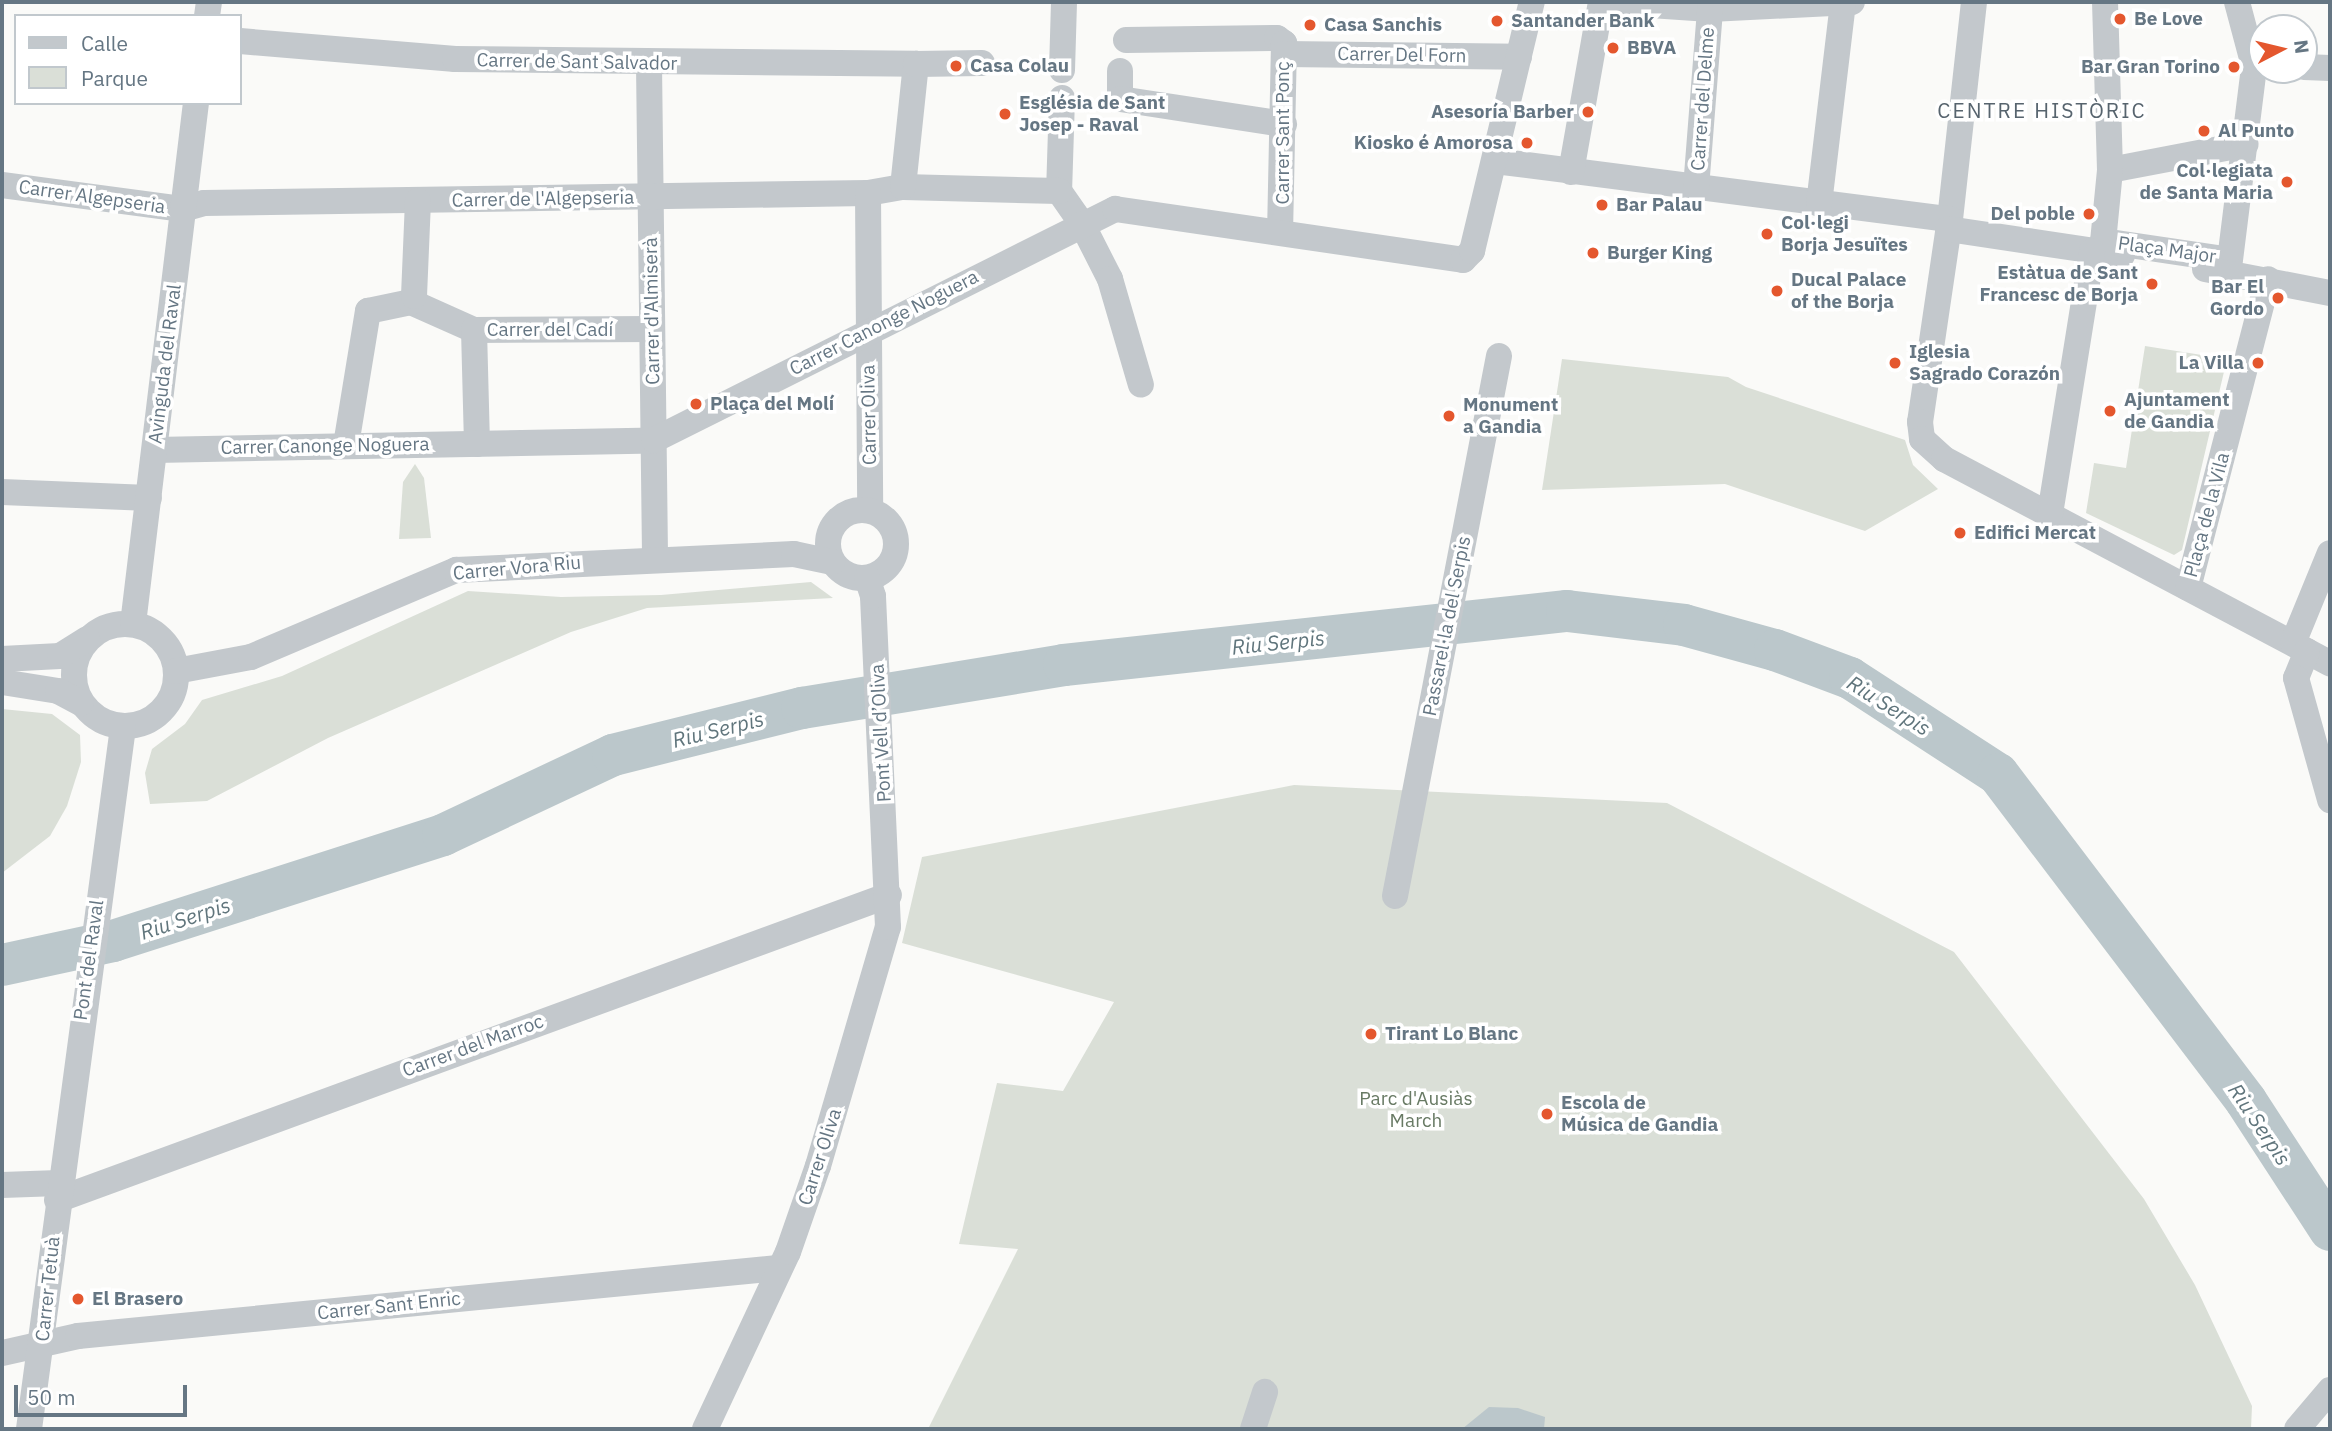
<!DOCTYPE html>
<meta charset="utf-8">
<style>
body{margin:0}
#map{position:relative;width:2332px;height:1431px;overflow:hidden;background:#fafaf8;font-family:"IBM Plex Sans",sans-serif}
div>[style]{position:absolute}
.green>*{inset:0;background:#dadfd7}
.water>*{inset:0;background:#bbc7cb}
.river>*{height:42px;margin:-21px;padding:0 21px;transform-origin:21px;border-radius:21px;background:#bbc7cb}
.minor>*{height:26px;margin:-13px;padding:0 13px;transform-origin:13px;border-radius:13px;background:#c3c8cc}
.minor>.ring{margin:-13px;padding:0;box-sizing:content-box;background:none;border:26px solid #c3c8cc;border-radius:50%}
.dots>*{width:19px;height:19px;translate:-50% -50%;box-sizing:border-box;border:4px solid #fff;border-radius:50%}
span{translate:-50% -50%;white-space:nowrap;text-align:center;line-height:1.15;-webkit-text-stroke:7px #fff;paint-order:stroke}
.poi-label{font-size:19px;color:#657683;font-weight:700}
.left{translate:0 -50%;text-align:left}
.right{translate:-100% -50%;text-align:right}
.street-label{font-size:19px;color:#657683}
.park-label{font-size:19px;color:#687a64}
.neighbourhood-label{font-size:21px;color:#57646e;letter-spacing:2px}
.water-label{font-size:21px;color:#60757c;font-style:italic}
.frame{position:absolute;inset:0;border:4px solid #657683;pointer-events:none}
.legend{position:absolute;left:14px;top:14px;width:228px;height:91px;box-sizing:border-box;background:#fff;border:2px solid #c1c8cd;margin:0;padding:9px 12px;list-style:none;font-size:21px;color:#657683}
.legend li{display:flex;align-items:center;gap:14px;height:35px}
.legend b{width:35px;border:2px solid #c1c8cd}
.north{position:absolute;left:2248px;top:14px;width:70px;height:70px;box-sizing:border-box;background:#fff;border:2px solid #c1c8cd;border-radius:50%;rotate:83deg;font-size:19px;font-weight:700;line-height:28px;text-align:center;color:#657683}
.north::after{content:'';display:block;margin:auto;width:24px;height:32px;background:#e4572e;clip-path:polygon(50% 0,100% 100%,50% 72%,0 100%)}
.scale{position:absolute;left:14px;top:1385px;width:173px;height:32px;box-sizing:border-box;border:4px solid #657683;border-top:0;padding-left:9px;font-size:21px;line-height:24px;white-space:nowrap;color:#657683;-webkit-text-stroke:5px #fff;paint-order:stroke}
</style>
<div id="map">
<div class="green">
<div style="clip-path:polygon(2145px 346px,2227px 359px,2182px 550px,2174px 555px,2086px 513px,2094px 463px,2126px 468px)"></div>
<div style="clip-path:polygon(1562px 359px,1728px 377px,1746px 387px,1905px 440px,1913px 465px,1938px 489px,1865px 531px,1725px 484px,1542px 490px)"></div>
<div style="clip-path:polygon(415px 464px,424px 478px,431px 538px,399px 539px,403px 482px)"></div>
<div style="clip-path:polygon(811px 582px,833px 598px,647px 608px,571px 632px,328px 738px,207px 801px,150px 804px,145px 773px,152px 749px,185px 724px,202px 700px,282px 676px,468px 591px,561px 597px,661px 595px)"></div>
<div style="clip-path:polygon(2px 709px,52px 714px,80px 735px,81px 762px,67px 806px,50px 836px,2px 873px)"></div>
<div style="clip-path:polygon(1294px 785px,1667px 803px,1954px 952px,2144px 1199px,2195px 1285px,2252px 1406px,2251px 1429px,928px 1429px,1018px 1249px,959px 1244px,997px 1083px,1063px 1091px,1114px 1002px,902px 943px,922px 857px)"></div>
</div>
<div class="water">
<div style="clip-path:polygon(1489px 1407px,1518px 1408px,1545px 1417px,1544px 1429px,1462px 1429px)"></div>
</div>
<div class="river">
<div style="left:2px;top:965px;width:114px;rotate:-12.2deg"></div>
<div style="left:113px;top:941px;width:347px;rotate:-17.8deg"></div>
<div style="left:443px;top:835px;width:188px;rotate:-25.2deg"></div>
<div style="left:613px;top:755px;width:195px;rotate:-14deg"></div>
<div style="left:802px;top:708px;width:266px;rotate:-9.3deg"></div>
<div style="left:1064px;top:665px;width:506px;rotate:-6.13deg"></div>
<div style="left:1567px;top:611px;width:118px;rotate:6.8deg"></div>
<div style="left:1684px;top:625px;width:94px;rotate:15.4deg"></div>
<div style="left:1775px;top:650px;width:80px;rotate:20.5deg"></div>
<div style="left:1850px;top:678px;width:176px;rotate:33deg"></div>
<div style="left:1998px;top:774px;width:410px;rotate:52.8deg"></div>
<div style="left:2246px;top:1101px;width:154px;rotate:56.9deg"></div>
</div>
<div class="minor">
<div style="left:1606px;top:2px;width:104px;rotate:3.9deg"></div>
<div style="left:1710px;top:9px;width:142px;rotate:-2.8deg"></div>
<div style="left:1974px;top:2px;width:218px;rotate:96.3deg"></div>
<div style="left:1950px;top:219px;width:205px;rotate:98.4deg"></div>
<div style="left:1920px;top:422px;width:17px;rotate:83deg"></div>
<div style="left:1922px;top:439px;width:30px;rotate:42deg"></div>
<div style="left:1944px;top:459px;width:437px;rotate:27.9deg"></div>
<div style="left:207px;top:16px;width:14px;rotate:-82deg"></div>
<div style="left:1126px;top:40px;width:151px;rotate:-0.8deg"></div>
<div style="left:1277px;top:38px;width:9px;rotate:36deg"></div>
<div style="left:1284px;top:43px;width:188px;rotate:91.2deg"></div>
<div style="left:240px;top:41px;width:216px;rotate:4.8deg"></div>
<div style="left:455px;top:59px;width:461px;rotate:0.6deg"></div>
<div style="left:1284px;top:54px;width:235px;rotate:0.7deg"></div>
<div style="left:649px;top:64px;width:495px;rotate:89.3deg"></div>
<div style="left:2304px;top:67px;width:26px;rotate:2deg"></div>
<div style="left:1062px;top:70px;width:68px;rotate:-88.3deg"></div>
<div style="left:1120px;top:71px;width:28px;rotate:90deg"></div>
<div style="left:1120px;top:99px;width:166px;rotate:8.7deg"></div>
<div style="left:1062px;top:98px;width:93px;rotate:91.8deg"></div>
<div style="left:1059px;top:191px;width:40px;rotate:55.1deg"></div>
<div style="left:1082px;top:224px;width:62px;rotate:63deg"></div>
<div style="left:1110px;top:279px;width:110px;rotate:73.7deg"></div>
<div style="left:1495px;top:161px;width:459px;rotate:7.3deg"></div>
<div style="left:2110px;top:170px;width:138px;rotate:-10.8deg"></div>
<div style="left:1571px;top:172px;width:173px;rotate:-80deg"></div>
<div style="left:2px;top:185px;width:183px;rotate:7.6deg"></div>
<div style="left:183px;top:209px;width:22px;rotate:-16deg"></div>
<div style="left:204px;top:203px;width:664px;rotate:-0.86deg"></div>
<div style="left:868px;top:193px;width:36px;rotate:-10deg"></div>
<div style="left:903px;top:187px;width:156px;rotate:1.5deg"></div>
<div style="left:903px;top:187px;width:124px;rotate:-84deg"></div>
<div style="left:916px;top:64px;width:66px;rotate:-0.9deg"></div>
<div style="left:1696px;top:188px;width:180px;rotate:-85.5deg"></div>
<div style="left:868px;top:193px;width:317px;rotate:89.6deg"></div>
<div style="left:1819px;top:204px;width:203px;rotate:-83.2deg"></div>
<div style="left:1948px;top:229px;width:176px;rotate:8.5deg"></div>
<div style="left:2103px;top:241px;width:128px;rotate:8.5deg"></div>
<div style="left:2230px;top:260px;width:195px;rotate:-82.9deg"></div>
<div style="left:2254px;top:66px;width:66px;rotate:-104.9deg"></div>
<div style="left:2102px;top:252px;width:82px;rotate:-84.4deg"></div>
<div style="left:2110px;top:170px;width:168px;rotate:-91.7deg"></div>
<div style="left:2205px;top:269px;width:127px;rotate:10.9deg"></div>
<div style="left:411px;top:302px;width:69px;rotate:24deg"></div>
<div style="left:474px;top:330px;width:178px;rotate:-0.3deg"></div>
<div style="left:474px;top:330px;width:114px;rotate:88.5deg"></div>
<div style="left:346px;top:445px;width:136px;rotate:-80.7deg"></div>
<div style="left:368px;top:311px;width:44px;rotate:-11.8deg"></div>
<div style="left:411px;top:302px;width:7px;rotate:-63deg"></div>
<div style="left:414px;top:296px;width:95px;rotate:-87.6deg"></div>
<div style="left:155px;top:450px;width:499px;rotate:-1.1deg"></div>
<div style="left:654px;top:440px;width:516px;rotate:-26.61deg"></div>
<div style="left:1115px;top:209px;width:352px;rotate:8.3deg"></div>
<div style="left:1463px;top:260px;width:13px;rotate:-45deg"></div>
<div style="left:1472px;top:251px;width:256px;rotate:-76.5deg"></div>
<div style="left:2px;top:492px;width:147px;rotate:2.3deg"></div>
<div class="ring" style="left:828px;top:510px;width:42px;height:42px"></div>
<div style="left:2050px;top:514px;width:266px;rotate:-80.9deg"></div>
<div style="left:2188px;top:588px;width:319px;rotate:-75.5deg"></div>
<div class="ring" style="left:74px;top:624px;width:76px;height:76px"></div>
<div style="left:133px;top:624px;width:525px;rotate:-83.11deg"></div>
<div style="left:2293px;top:643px;width:97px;rotate:-67.7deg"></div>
<div style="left:2307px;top:651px;width:29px;rotate:112deg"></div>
<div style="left:2296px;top:678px;width:127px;rotate:74.4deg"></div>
<div style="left:2px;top:659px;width:58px;rotate:-3deg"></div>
<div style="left:60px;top:656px;width:32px;rotate:-32deg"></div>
<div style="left:176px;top:671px;width:76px;rotate:-10.6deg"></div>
<div style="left:251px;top:657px;width:223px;rotate:-23deg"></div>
<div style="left:456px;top:570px;width:338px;rotate:-2.7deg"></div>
<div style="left:794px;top:554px;width:39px;rotate:12deg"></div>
<div style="left:2px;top:682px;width:57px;rotate:9.1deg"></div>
<div style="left:58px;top:691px;width:26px;rotate:28deg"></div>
<div style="left:1395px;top:896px;width:550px;rotate:-79.1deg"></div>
<div style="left:2px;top:1185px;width:57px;rotate:-2deg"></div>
<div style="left:57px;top:1200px;width:886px;rotate:-20.13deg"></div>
<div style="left:2px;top:1353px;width:78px;rotate:-12.6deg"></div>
<div style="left:78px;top:1336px;width:703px;rotate:-5.55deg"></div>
<div style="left:29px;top:1429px;width:708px;rotate:-82.37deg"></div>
<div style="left:705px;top:1429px;width:195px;rotate:-64.9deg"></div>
<div style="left:788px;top:1252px;width:91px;rotate:-70.8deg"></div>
<div style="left:818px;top:1166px;width:249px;rotate:-73.7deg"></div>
<div style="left:888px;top:927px;width:331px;rotate:-92.6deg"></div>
<div style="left:873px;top:596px;width:19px;rotate:-108deg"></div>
<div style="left:1253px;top:1429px;width:39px;rotate:-72deg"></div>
<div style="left:2297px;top:1429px;width:51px;rotate:-49.8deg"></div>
</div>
<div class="dots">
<div style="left:2120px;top:19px;background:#e4572e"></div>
<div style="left:1497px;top:21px;background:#e4572e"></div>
<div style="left:1310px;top:25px;background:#e4572e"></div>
<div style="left:1613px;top:48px;background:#e4572e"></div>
<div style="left:956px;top:66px;background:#e4572e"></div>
<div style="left:2234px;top:67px;background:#e4572e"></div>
<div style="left:1588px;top:112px;background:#e4572e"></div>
<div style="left:1005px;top:114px;background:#e4572e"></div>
<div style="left:2204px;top:131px;background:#e4572e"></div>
<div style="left:1527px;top:143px;background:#e4572e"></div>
<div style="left:2287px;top:182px;background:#e4572e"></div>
<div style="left:1602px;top:205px;background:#e4572e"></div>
<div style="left:2089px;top:214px;background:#e4572e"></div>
<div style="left:1767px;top:234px;background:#e4572e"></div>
<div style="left:1593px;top:253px;background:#e4572e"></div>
<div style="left:2152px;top:284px;background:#e4572e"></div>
<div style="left:1777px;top:291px;background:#e4572e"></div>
<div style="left:2278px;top:298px;background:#e4572e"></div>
<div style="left:1895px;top:363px;background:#e4572e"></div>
<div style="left:2258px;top:363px;background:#e4572e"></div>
<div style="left:696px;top:404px;background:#e4572e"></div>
<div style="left:2110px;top:411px;background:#e4572e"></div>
<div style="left:1449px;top:416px;background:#e4572e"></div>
<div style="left:1960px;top:533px;background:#e4572e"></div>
<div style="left:1371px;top:1034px;background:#e4572e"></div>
<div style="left:1547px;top:1114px;background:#e4572e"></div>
<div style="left:78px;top:1299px;background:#e4572e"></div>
</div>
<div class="poi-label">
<span class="left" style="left:2134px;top:19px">Be Love</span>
<span class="left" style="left:1511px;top:21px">Santander Bank</span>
<span class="left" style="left:1324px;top:25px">Casa Sanchis</span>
<span class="left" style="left:1627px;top:48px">BBVA</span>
<span class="left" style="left:970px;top:66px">Casa Colau</span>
<span class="right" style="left:2220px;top:67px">Bar Gran Torino</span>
<span class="left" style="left:1019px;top:114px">Església de Sant<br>Josep - Raval</span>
<span class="right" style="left:1574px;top:112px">Asesoría Barber</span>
<span class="left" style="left:2218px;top:131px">Al Punto</span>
<span class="right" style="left:1513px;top:143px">Kiosko é Amorosa</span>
<span class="right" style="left:2273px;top:182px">Col·legiata<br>de Santa Maria</span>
<span class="left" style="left:1616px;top:205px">Bar Palau</span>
<span class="right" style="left:2075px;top:214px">Del poble</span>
<span class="left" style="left:1781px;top:234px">Col·legi<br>Borja Jesuïtes</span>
<span class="left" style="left:1607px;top:253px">Burger King</span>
<span class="right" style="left:2138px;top:284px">Estàtua de Sant<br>Francesc de Borja</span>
<span class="left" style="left:1791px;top:291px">Ducal Palace<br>of the Borja</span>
<span class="right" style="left:2264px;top:298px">Bar El<br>Gordo</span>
<span class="left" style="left:1909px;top:363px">Iglesia<br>Sagrado Corazón</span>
<span class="right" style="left:2244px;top:363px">La Villa</span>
<span class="left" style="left:2124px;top:411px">Ajuntament<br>de Gandia</span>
<span class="left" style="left:710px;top:404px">Plaça del Molí</span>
<span class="left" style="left:1463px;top:416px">Monument<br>a Gandia</span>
<span class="left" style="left:1974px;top:533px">Edifici Mercat</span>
<span class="left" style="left:1385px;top:1034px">Tirant Lo Blanc</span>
<span class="left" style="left:1561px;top:1114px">Escola de<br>Música de Gandia</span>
<span class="left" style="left:92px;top:1299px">El Brasero</span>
</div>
<div class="street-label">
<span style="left:1402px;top:55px;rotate:1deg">Carrer Del Forn</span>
<span style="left:577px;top:62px;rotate:1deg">Carrer de Sant Salvador</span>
<span style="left:1703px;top:99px;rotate:-86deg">Carrer del Delme</span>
<span style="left:1283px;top:133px;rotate:-90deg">Carrer Sant Ponç</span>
<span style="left:92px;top:197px;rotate:8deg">Carrer Algepseria</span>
<span style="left:543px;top:199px;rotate:-1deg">Carrer de l'Algepseria</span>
<span style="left:2167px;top:250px;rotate:8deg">Plaça Major</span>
<span style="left:652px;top:311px;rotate:-91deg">Carrer d'Almiserà</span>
<span style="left:884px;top:323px;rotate:-27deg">Carrer Canonge Noguera</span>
<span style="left:550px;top:330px">Carrer del Cadí</span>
<span style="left:165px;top:364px;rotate:-83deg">Avinguda del Raval</span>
<span style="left:869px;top:415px;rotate:-91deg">Carrer Oliva</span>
<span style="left:325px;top:446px;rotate:-1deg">Carrer Canonge Noguera</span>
<span style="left:2207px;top:515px;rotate:-75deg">Plaça de la Vila</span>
<span style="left:517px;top:568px;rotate:-5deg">Carrer Vora Riu</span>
<span style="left:1447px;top:626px;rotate:-79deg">Passarel·la del Serpis</span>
<span style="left:881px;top:733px;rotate:-93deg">Pont Vell d’Oliva</span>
<span style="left:89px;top:960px;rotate:-82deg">Pont del Raval</span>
<span style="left:473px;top:1046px;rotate:-20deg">Carrer del Marroc</span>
<span style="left:820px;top:1157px;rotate:-72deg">Carrer Oliva</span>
<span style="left:48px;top:1289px;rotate:-84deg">Carrer Tetuà</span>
<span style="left:389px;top:1306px;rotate:-6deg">Carrer Sant Enric</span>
</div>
<div class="park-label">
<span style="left:1416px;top:1110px">Parc d'Ausiàs<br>March</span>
</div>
<div class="neighbourhood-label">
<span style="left:2042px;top:110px">CENTRE HISTÒRIC</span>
</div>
<div class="water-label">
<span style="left:1278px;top:642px;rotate:-6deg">Riu Serpis</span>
<span style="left:1889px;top:705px;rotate:32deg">Riu Serpis</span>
<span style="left:718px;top:729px;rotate:-14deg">Riu Serpis</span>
<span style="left:185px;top:918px;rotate:-18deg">Riu Serpis</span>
<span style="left:2260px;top:1124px;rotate:56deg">Riu Serpis</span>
</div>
<div class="frame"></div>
<ul class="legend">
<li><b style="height:9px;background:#c3c8cc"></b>Calle</li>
<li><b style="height:19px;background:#dadfd7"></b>Parque</li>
</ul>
<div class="north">N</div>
<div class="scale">50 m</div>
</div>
